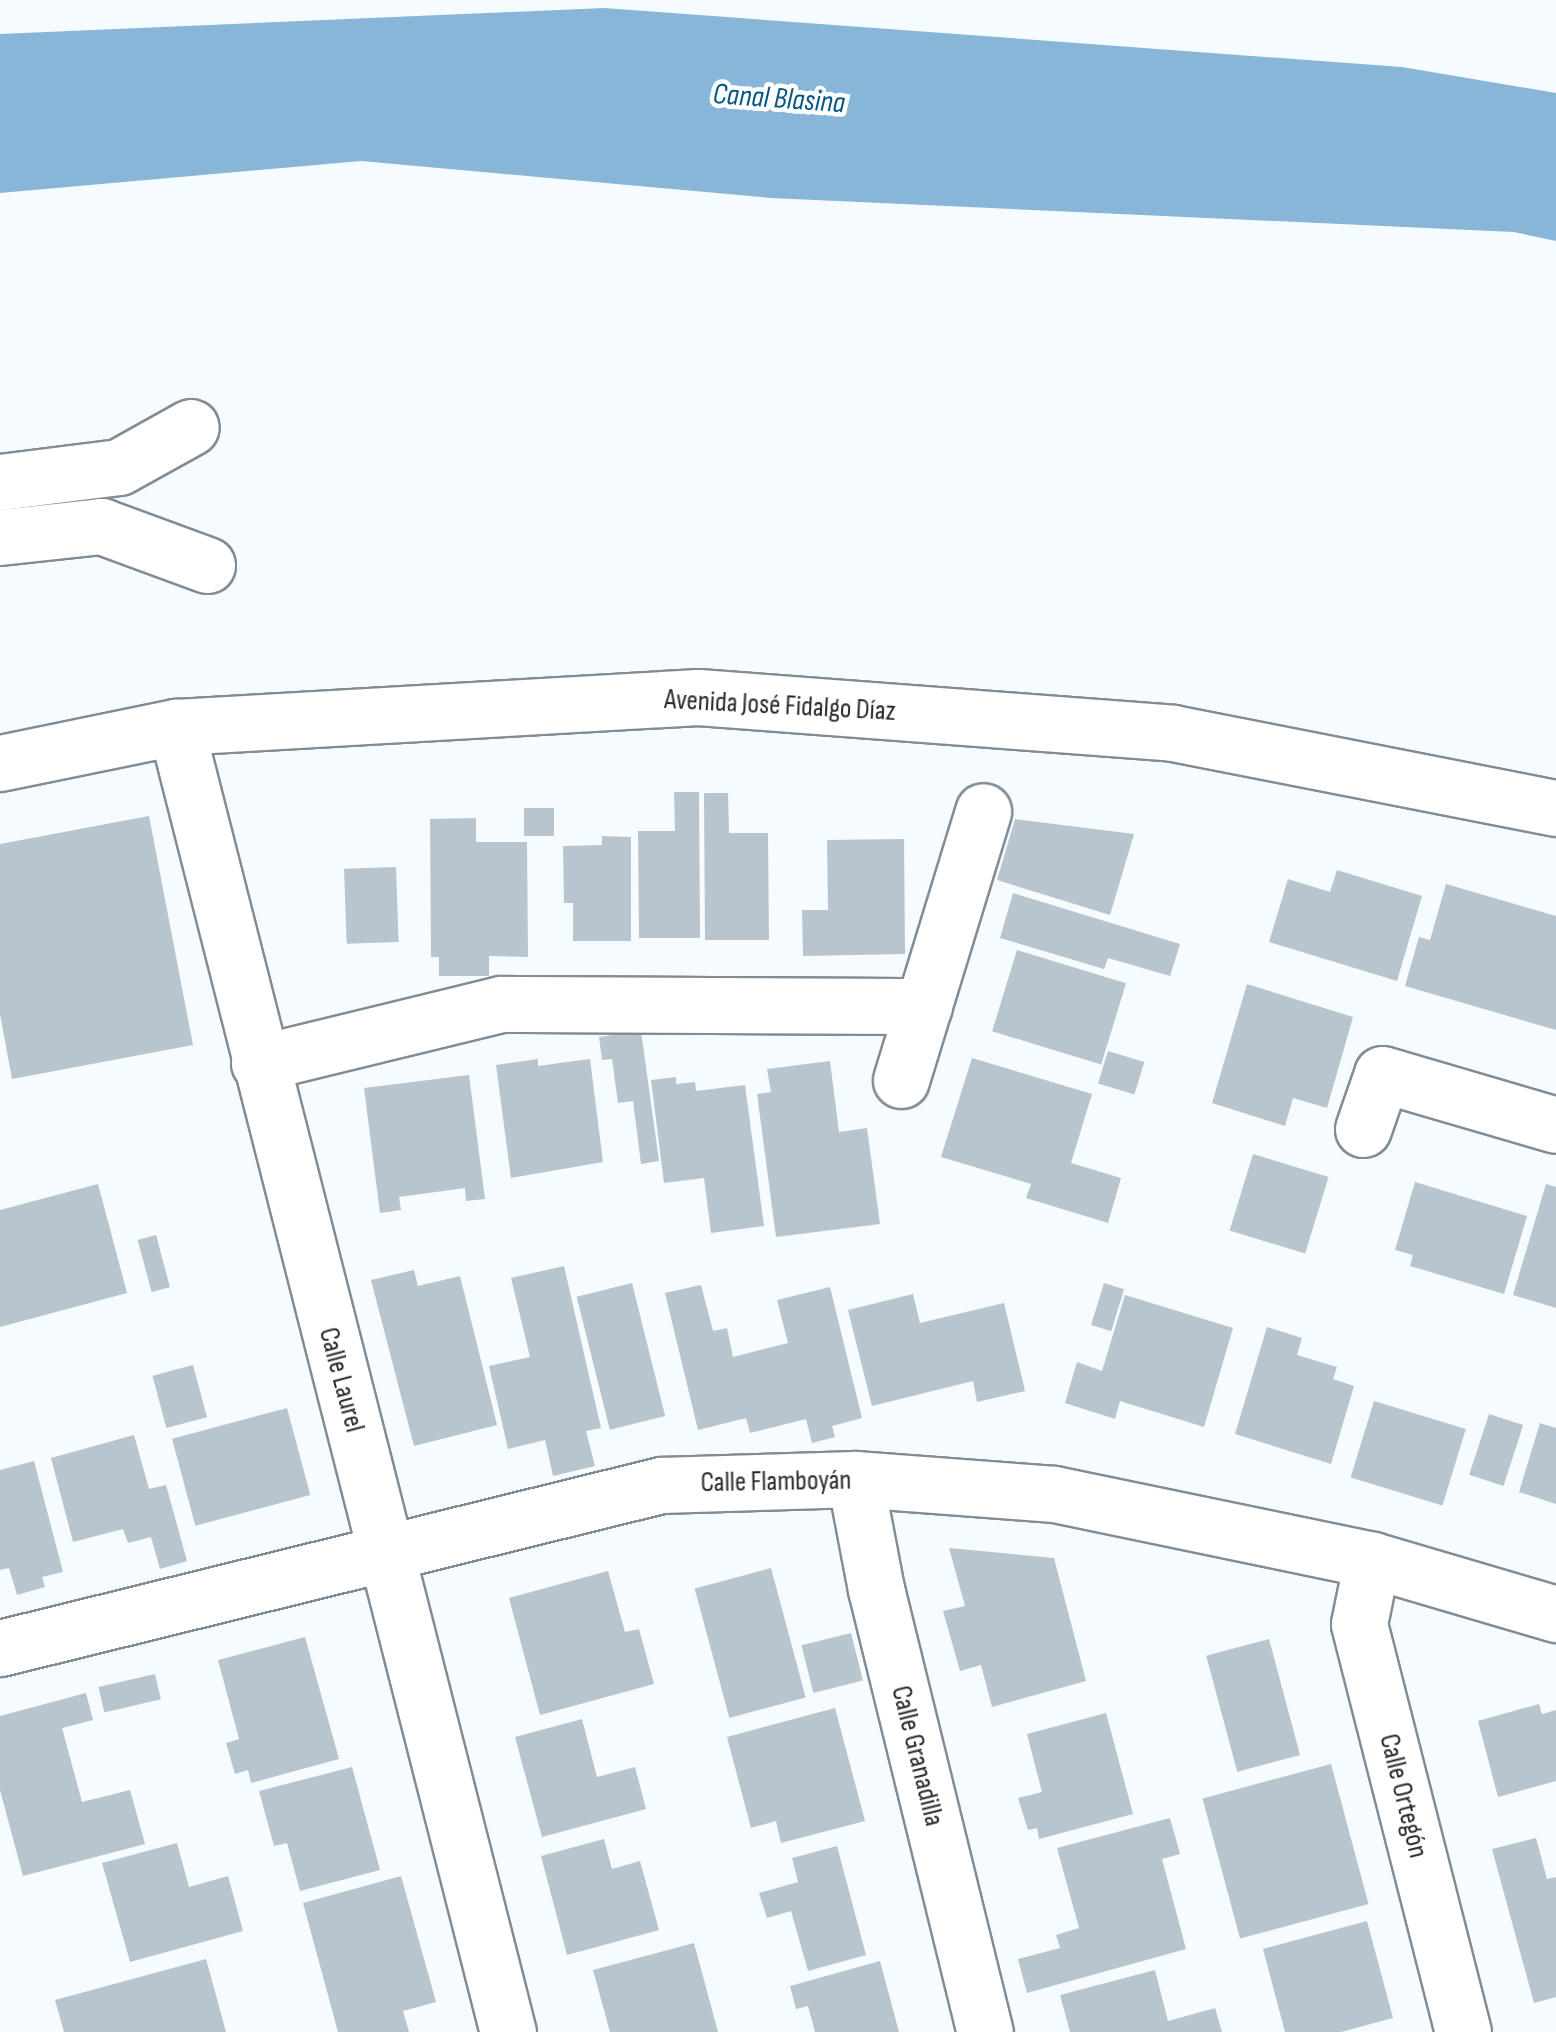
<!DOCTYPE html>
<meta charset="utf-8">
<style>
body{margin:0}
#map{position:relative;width:1556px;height:2032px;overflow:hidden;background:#f5fbff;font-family:"Sofia Sans Condensed",sans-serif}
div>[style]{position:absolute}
.water>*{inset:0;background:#88b6d9}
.building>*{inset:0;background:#b8c4ce;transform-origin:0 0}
.roads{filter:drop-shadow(2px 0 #818c95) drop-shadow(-2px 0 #818c95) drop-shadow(0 2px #818c95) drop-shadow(0 -2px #818c95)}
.minor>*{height:55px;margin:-27.5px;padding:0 27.5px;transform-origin:27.5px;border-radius:27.5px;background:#fff}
span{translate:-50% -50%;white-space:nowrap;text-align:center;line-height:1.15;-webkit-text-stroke:9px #fff;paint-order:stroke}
.street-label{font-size:28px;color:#24292c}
.water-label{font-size:30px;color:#065784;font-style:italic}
</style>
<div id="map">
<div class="water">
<div style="clip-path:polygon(604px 8px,1402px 67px,1556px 93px,1556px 241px,1514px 232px,771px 198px,361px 161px,0 193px,0 34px)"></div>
</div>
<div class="building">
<div style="clip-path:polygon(674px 792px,699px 792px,700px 938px,639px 938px,638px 831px,675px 831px)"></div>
<div style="clip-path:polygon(704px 793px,728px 793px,729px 833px,768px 833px,769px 940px,705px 940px)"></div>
<div style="left:554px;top:808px;width:28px;height:30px;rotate:90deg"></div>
<div style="clip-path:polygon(149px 816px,193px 1045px,12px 1079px,0 1014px,0 844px)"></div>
<div style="clip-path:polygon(476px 818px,476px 842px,527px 842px,528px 957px,489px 956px,489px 976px,439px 976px,439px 957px,431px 957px,430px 819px)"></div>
<div style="clip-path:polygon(1015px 819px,1134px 834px,1110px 915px,997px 880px)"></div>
<div style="clip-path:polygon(602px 836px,631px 837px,631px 941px,573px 941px,573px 903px,564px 903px,563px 846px,602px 845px)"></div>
<div style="clip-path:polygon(904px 839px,905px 954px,803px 956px,802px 910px,828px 910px,827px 840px)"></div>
<div style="left:396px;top:867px;width:75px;height:52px;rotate:88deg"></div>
<div style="clip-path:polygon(1337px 870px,1422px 896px,1397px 981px,1269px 942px,1288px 879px,1330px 892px)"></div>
<div style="clip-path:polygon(1446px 884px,1556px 916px,1556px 1030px,1405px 986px,1419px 937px,1430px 940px)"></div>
<div style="clip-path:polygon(1013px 893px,1180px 944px,1170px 976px,1108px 958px,1104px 969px,1000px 938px)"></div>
<div style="left:1017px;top:950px;width:114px;height:85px;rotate:17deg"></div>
<div style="clip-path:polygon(1247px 984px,1353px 1017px,1327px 1108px,1293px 1098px,1285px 1126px,1212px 1103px)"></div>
<div style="clip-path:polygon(641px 1031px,659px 1161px,641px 1164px,633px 1101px,618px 1103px,612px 1059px,602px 1060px,599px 1037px)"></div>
<div style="left:1108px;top:1051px;width:38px;height:34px;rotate:17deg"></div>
<div style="clip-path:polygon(972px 1058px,1092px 1094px,1071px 1163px,1121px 1178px,1108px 1223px,1026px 1198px,1031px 1184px,941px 1157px)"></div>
<div style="clip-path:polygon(538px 1059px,538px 1066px,590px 1059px,603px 1162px,511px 1178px,496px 1065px)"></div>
<div style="clip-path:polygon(830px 1061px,839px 1132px,867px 1128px,880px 1224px,776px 1237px,757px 1094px,771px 1092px,767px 1069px)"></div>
<div style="clip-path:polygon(469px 1075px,485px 1199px,466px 1201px,465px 1188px,399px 1197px,401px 1210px,380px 1213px,364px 1088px)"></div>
<div style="clip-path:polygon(676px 1077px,676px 1084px,695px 1082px,696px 1091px,745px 1085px,764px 1226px,711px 1233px,704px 1178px,664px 1183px,651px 1080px)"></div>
<div style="left:1253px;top:1154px;width:79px;height:80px;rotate:17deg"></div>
<div style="clip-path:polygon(1415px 1182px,1527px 1216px,1504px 1294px,1410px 1266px,1413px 1255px,1395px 1250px)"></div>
<div style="clip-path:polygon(98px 1184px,127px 1293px,0 1327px,0 1210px)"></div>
<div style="clip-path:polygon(1546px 1184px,1556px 1187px,1556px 1308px,1513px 1295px)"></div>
<div style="left:156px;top:1235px;width:54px;height:19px;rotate:75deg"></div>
<div style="clip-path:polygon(564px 1266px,601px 1428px,586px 1431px,595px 1466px,553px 1476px,545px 1440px,508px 1449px,489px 1366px,530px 1357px,511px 1278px)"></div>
<div style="clip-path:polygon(414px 1270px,418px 1286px,460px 1276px,497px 1425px,414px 1446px,371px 1280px)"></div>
<div style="left:632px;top:1283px;width:137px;height:57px;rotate:76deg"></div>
<div style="left:1104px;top:1283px;width:21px;height:44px;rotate:17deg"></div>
<div style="clip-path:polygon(701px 1285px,713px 1331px,727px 1328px,733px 1357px,788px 1343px,777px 1300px,830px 1287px,862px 1418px,832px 1426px,835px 1437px,812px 1443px,806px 1419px,750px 1433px,746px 1418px,698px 1430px,665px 1293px)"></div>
<div style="clip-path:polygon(913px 1294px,920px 1323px,1004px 1303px,1025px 1391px,977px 1402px,973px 1381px,872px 1406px,848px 1310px)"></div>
<div style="clip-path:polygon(1125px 1295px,1233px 1328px,1204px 1427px,1120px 1401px,1115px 1419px,1065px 1403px,1077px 1362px,1102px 1371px)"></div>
<div style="clip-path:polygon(1267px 1327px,1302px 1338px,1297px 1355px,1337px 1367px,1333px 1379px,1354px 1386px,1331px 1464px,1235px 1434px)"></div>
<div style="left:193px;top:1365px;width:54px;height:42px;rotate:75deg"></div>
<div style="left:1374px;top:1401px;width:96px;height:80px;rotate:17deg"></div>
<div style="left:287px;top:1408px;width:90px;height:119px;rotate:75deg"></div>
<div style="left:1489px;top:1414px;width:36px;height:64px;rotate:18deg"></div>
<div style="clip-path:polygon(1540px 1423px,1556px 1428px,1556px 1504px,1519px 1492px)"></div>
<div style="clip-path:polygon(134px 1435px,149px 1489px,166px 1485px,187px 1561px,160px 1569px,151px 1537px,128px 1543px,123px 1529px,73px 1542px,51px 1458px)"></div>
<div style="clip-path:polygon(34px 1461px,63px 1572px,42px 1577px,45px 1587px,17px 1595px,9px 1568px,0 1570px,0 1470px)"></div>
<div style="clip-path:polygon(949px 1548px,1054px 1558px,1086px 1681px,992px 1707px,981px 1665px,960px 1671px,943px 1611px,965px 1606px)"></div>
<div style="left:771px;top:1568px;width:134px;height:79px;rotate:75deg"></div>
<div style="clip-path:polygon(608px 1571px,625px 1632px,639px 1629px,654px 1684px,540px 1715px,509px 1598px)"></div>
<div style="left:851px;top:1633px;width:49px;height:51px;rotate:76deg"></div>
<div style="clip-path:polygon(305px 1637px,339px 1759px,251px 1783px,248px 1770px,235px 1774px,226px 1743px,239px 1739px,218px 1660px)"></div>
<div style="left:1269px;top:1639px;width:120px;height:65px;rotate:75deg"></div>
<div style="left:155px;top:1674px;width:26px;height:58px;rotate:77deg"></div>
<div style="clip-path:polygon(86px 1693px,93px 1720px,62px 1728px,82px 1802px,130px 1790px,145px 1844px,23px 1876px,0 1790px,0 1716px)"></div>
<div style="clip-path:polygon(1539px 1704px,1542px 1714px,1556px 1710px,1556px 1781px,1498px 1797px,1478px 1721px)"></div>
<div style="clip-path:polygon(835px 1708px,865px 1821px,781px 1843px,776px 1821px,751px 1828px,727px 1737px)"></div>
<div style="clip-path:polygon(1106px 1713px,1133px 1814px,1039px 1839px,1037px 1828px,1028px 1830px,1018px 1798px,1042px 1792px,1027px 1734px)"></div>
<div style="clip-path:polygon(582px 1719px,597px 1777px,635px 1767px,646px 1809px,542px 1837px,515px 1737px)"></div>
<div style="left:1331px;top:1764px;width:145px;height:133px;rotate:75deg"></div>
<div style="clip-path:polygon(352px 1767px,380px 1870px,300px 1891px,287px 1843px,274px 1846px,259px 1791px)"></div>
<div style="clip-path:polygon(1170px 1818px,1180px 1854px,1162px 1859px,1186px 1949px,1027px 1993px,1018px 1959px,1060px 1948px,1056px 1935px,1079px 1928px,1057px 1848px)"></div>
<div style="clip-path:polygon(1536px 1838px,1547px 1879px,1556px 1877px,1556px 1997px,1534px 2003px,1492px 1849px)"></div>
<div style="clip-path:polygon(604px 1839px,612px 1869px,640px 1861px,659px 1930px,567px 1955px,541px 1856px)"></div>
<div style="clip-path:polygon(177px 1843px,189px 1887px,228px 1876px,243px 1931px,130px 1962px,102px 1863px)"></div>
<div style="clip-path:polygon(837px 1846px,866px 1955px,808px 1971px,791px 1911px,767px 1918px,759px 1893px,798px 1882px,792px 1858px)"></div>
<div style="clip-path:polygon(401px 1876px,436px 2002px,403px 2011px,409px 2032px,338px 2032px,303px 1903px)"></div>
<div style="clip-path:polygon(1367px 1921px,1393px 2018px,1341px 2032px,1285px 2032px,1263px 1949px)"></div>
<div style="clip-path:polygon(694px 1943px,718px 2032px,610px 2032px,593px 1970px)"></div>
<div style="clip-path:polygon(206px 1959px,226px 2032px,64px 2032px,55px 2000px)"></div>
<div style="clip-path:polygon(880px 1961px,899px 2032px,815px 2032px,808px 2006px,796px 2009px,790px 1986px)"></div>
<div style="clip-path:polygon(1155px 1970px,1168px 2021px,1215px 2008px,1222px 2032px,1070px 2032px,1060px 1995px)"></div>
</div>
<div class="roads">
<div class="minor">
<div style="left:0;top:482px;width:120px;rotate:-7.2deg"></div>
<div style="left:119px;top:467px;width:82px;rotate:-29.1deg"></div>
<div style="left:0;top:537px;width:102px;rotate:-6.2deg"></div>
<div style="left:101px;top:526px;width:113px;rotate:20.2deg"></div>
<div style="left:176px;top:727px;width:1347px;rotate:75.73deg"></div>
<div style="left:0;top:763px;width:180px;rotate:-11.6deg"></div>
<div style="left:176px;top:727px;width:523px;rotate:-3.29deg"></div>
<div style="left:698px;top:697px;width:476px;rotate:4.3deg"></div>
<div style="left:1173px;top:733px;width:390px;rotate:11.1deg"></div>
<div style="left:259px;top:1063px;width:249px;rotate:-13.7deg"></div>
<div style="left:501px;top:1004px;width:423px;rotate:0.3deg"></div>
<div style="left:901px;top:1080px;width:281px;rotate:-73deg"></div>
<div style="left:1363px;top:1129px;width:58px;rotate:-70.9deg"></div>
<div style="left:1382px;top:1074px;width:181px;rotate:16.3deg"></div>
<div style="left:855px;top:1479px;width:112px;rotate:79.2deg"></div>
<div style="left:876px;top:1589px;width:456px;rotate:76.2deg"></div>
<div style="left:1372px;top:1560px;width:65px;rotate:101.5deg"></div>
<div style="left:1359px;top:1624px;width:421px;rotate:75.7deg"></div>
<div style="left:0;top:1648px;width:681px;rotate:-13.85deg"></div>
<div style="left:661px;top:1485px;width:194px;rotate:-1.8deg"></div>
<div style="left:855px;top:1479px;width:200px;rotate:4.3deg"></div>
<div style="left:1054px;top:1494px;width:325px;rotate:11.7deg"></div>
<div style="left:1372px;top:1560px;width:192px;rotate:16.4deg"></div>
</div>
</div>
<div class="street-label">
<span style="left:780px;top:706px;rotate:3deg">Avenida José Fidalgo Díaz</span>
<span style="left:341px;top:1380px;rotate:75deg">Calle Laurel</span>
<span style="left:776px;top:1482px;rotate:-1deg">Calle Flamboyán</span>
<span style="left:917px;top:1756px;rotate:76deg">Calle Granadilla</span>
<span style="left:1403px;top:1796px;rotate:76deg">Calle Ortegón</span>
</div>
<div class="water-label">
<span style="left:779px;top:99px;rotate:4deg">Canal Blasina</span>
</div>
</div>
